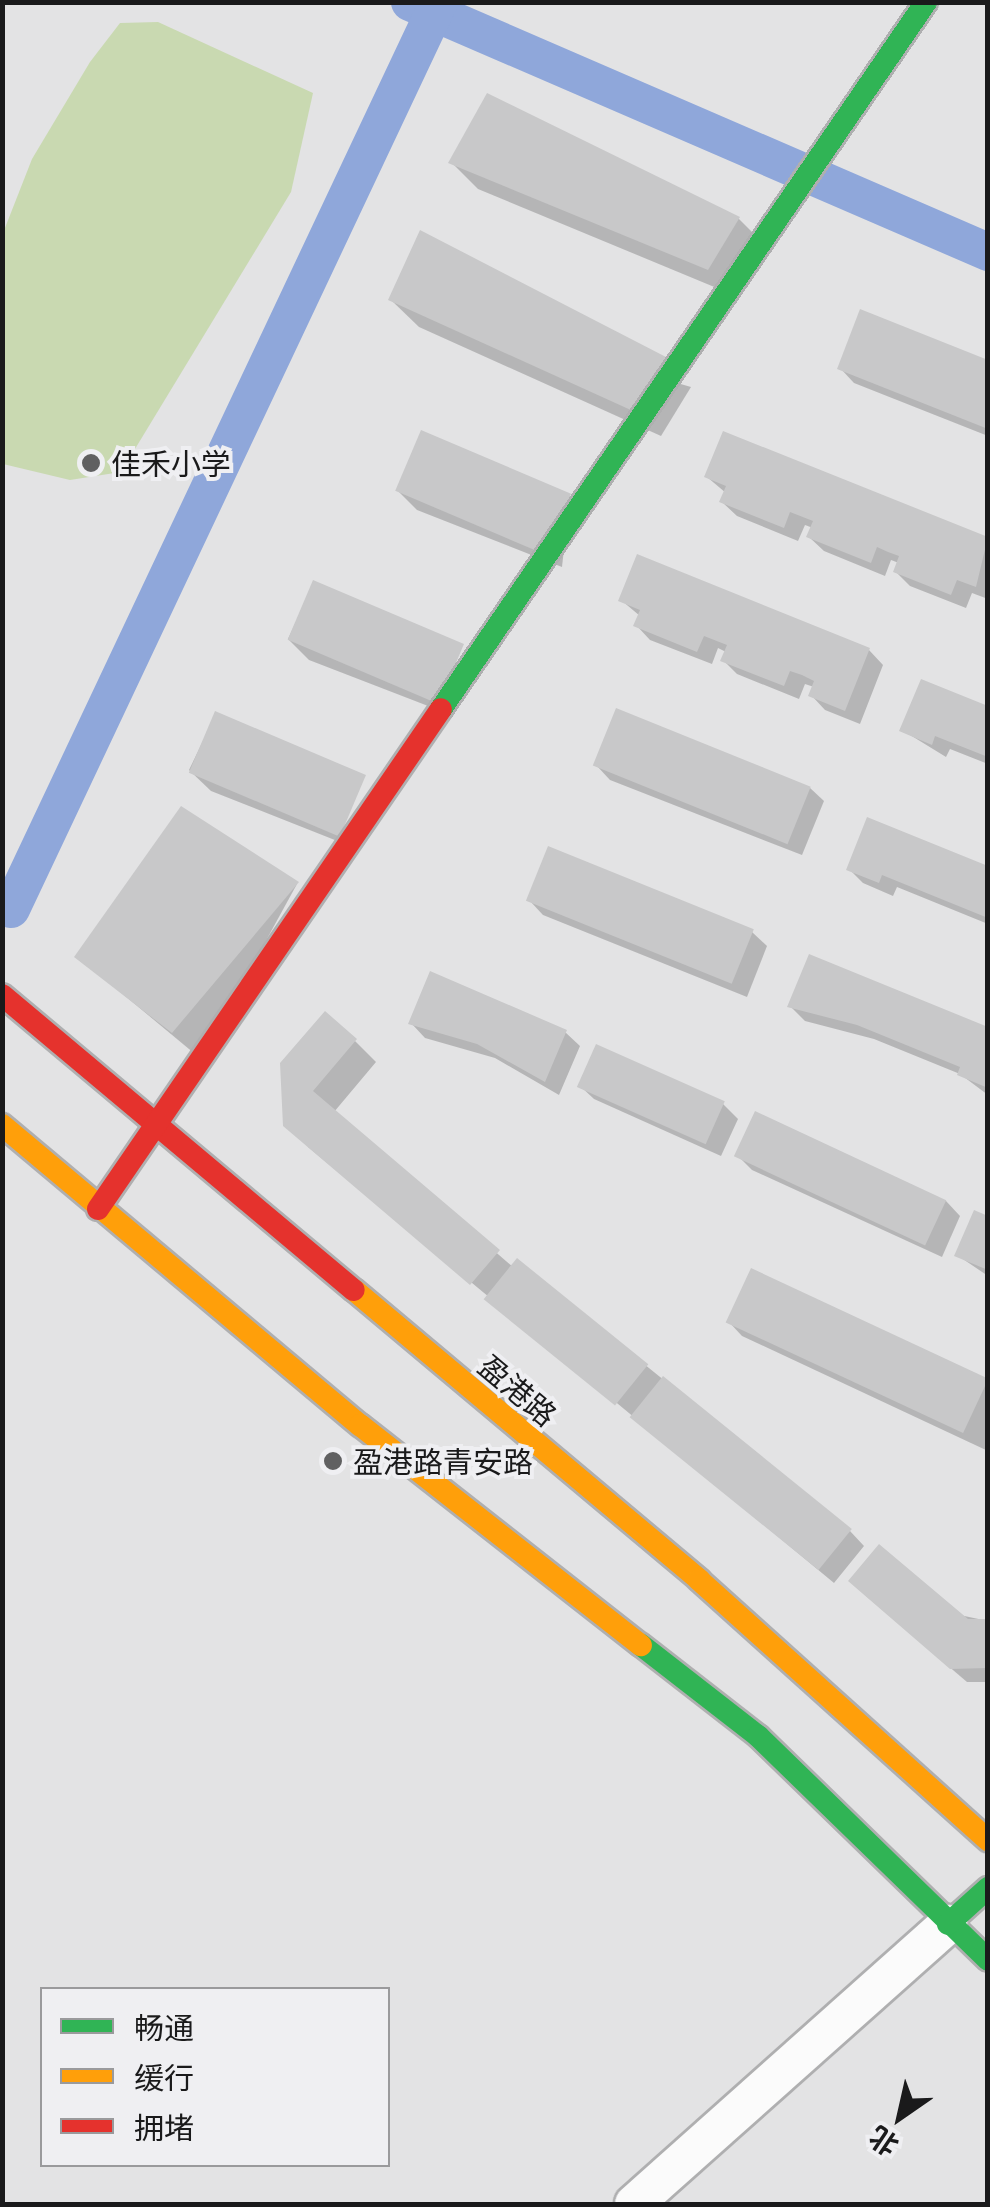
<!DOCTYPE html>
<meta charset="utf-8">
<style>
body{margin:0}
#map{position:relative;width:990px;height:2207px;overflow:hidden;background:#e3e3e4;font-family:Commissioner,"Noto Sans SC",sans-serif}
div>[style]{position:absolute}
.green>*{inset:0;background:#c9d9b1}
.shadow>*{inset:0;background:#0003}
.canal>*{height:38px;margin:-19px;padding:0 19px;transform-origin:19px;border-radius:19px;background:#8fa7da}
.building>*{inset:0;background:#c8c8c9;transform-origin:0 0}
.roads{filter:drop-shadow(2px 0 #afafb0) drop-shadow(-2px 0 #afafb0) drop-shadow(0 2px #afafb0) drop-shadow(0 -2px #afafb0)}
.street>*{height:38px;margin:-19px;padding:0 19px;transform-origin:19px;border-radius:19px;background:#fbfbfb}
.fast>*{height:22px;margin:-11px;padding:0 11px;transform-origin:11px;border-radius:11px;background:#30b455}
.slow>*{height:22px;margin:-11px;padding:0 11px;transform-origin:11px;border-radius:11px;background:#ff9f0a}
.jam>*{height:22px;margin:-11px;padding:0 11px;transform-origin:11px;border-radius:11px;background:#e5322d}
.dots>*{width:28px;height:28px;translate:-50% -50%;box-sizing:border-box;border:5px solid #efeff2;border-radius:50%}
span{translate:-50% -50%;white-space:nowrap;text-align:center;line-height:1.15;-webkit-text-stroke:8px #efeff2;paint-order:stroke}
.poi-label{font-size:30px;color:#1a1a1b}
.left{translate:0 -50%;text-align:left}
.street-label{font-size:30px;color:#1a1a1b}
.frame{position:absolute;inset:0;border:5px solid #1a1a1b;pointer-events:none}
.legend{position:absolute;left:40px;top:1987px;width:350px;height:180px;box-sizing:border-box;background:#efeff2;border:2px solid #9a9a9c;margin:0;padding:12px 18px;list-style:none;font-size:30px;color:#1a1a1b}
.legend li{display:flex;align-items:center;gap:20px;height:50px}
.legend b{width:50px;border:2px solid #9a9a9c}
.north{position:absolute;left:850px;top:2067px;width:100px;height:100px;-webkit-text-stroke:8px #efeff2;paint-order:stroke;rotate:214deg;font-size:28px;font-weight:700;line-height:40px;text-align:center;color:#1a1a1b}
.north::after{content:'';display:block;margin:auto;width:35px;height:45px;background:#1a1a1b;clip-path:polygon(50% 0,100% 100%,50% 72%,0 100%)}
</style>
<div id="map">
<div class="green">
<div style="clip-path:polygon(158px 22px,313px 93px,291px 192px,121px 472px,70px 480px,3px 464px,3px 233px,32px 159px,90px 62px,120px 23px)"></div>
</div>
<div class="shadow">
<div style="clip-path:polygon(451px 162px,739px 219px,766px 246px,736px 296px,478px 189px)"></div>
<div style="clip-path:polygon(391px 300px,691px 387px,661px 436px,419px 327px)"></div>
<div style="clip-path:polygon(988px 362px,988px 436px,854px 383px,840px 368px)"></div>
<div style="clip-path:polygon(724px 434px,988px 540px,988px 599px,972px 593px,966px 608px,910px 586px,896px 572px,899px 563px,891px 560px,885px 576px,824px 551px,809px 537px,813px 528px,805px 525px,798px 541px,737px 516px,722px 502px,726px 493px,707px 477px)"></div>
<div style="clip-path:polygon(396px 489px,570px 496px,562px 567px,417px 510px)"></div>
<div style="clip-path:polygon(314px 583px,454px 716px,309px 660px,288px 639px)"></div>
<div style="clip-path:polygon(621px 600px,869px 650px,883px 665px,860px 724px,825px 710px,811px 695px,814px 687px,805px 684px,799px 699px,737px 674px,723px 660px,726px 652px,718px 648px,712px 664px,650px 640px,636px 625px,640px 616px)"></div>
<div style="clip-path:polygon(988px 709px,988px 764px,950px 749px,946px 757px,902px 730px)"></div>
<div style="clip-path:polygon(216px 714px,355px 848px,211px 791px,189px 770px)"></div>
<div style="clip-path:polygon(596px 765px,809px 787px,824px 801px,802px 855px,610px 780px)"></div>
<div style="clip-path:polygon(988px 868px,988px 924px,897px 887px,893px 896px,863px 883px,849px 869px)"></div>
<div style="clip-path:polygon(297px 884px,201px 1059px,77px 956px)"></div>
<div style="clip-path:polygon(529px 900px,752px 932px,767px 946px,747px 997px,543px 915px)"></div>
<div style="clip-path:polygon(790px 1006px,988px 1030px,988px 1095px,960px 1074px,874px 1039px,805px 1021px)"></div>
<div style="clip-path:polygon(411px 1023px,565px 1032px,580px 1046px,559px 1095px,495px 1058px,425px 1038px)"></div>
<div style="clip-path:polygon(355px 1041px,376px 1062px,334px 1112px,513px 1267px,517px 1261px,850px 1531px,864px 1546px,834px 1583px,308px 1147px,283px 1064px)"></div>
<div style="clip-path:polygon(579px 1085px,723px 1104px,738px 1119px,721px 1156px,594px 1099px)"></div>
<div style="clip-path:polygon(738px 1156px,946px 1201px,960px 1216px,942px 1257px,752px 1170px)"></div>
<div style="clip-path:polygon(988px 1219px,988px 1276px,957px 1255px)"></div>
<div style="clip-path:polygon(728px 1321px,988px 1383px,988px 1451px,742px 1336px)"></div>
<div style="clip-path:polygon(865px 1595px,988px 1621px,988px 1682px,967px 1682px)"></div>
</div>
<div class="canal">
<div style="left:410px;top:2px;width:630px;rotate:23.39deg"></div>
<div style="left:11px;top:909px;width:1003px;rotate:-64.74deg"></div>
</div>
<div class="building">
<div style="clip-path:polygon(487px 93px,740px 217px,708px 270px,448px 163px)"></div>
<div style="clip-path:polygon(420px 230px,666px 357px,633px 411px,388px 300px)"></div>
<div style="clip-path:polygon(860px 309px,988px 360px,988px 429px,837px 369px)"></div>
<div style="left:421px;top:430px;width:163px;height:66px;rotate:23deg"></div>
<div style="clip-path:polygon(723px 431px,988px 537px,976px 587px,957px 580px,951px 595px,893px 572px,899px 556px,888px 552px,877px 547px,871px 563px,806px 537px,813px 521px,790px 512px,784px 528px,719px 502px,726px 486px,704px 477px)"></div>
<div style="clip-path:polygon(637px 554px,870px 648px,845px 711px,808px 696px,814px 681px,802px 675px,790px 671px,784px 686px,720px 661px,727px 645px,704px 636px,697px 652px,633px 626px,640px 610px,618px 601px)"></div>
<div style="left:313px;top:580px;width:164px;height:65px;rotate:23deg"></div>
<div style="clip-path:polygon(921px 679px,988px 706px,988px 757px,935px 736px,932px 745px,899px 731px)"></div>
<div style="left:616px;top:708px;width:210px;height:62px;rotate:22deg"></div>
<div style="left:215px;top:711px;width:164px;height:67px;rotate:23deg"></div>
<div style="clip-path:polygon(181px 806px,299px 882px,172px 1033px,74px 957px)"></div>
<div style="clip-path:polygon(867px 817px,988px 866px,988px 918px,882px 875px,879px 883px,846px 870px)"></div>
<div style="left:548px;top:846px;width:222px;height:59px;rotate:22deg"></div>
<div style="clip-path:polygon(809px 954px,988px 1027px,988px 1088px,957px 1075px,960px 1067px,857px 1025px,787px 1007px)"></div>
<div style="clip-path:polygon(430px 971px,567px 1030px,545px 1082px,477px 1044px,408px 1024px)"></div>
<div style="clip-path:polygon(325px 1011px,357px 1039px,313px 1091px,500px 1250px,470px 1285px,283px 1126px,280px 1063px)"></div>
<div style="left:596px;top:1044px;width:141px;height:47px;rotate:24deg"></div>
<div style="left:755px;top:1111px;width:211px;height:50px;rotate:25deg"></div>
<div style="clip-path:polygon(974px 1210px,988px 1216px,988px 1270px,954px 1256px)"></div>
<div style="left:517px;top:1258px;width:169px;height:53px;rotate:39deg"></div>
<div style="left:751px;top:1268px;width:262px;height:60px;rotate:25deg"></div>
<div style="left:663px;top:1376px;width:243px;height:53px;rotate:39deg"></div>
<div style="clip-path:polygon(879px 1544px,968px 1619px,988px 1619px,988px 1668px,950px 1669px,848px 1581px)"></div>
</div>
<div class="roads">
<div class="street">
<div style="left:634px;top:2204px;width:421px;rotate:-41.7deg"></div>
</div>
<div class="fast">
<div style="left:441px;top:709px;width:857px;rotate:-55.55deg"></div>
<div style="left:641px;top:1645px;width:148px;rotate:37.9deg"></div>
<div style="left:758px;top:1736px;width:321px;rotate:44.2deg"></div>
<div style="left:948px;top:1924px;width:54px;rotate:-42deg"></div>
</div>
<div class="slow">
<div style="left:2px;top:1125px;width:467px;rotate:40deg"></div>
<div style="left:360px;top:1425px;width:357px;rotate:38.1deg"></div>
<div style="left:354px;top:1290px;width:451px;rotate:40deg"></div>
<div style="left:699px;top:1580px;width:389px;rotate:42deg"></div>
</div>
<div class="jam">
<div style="left:2px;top:995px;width:459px;rotate:40deg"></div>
<div style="left:98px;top:1209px;width:606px;rotate:-55.55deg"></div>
</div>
</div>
<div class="dots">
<div style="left:91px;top:463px;background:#606061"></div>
<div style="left:333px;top:1461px;background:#606061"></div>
</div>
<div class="poi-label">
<span class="left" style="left:111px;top:463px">佳禾小学</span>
<span class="left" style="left:353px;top:1461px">盈港路青安路</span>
</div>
<div class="street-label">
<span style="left:518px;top:1390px;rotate:40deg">盈港路</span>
</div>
<div class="frame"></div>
<ul class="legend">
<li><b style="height:12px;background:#30b455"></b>畅通</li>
<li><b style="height:12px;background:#ff9f0a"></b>缓行</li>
<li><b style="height:12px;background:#e5322d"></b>拥堵</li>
</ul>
<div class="north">北</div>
</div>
